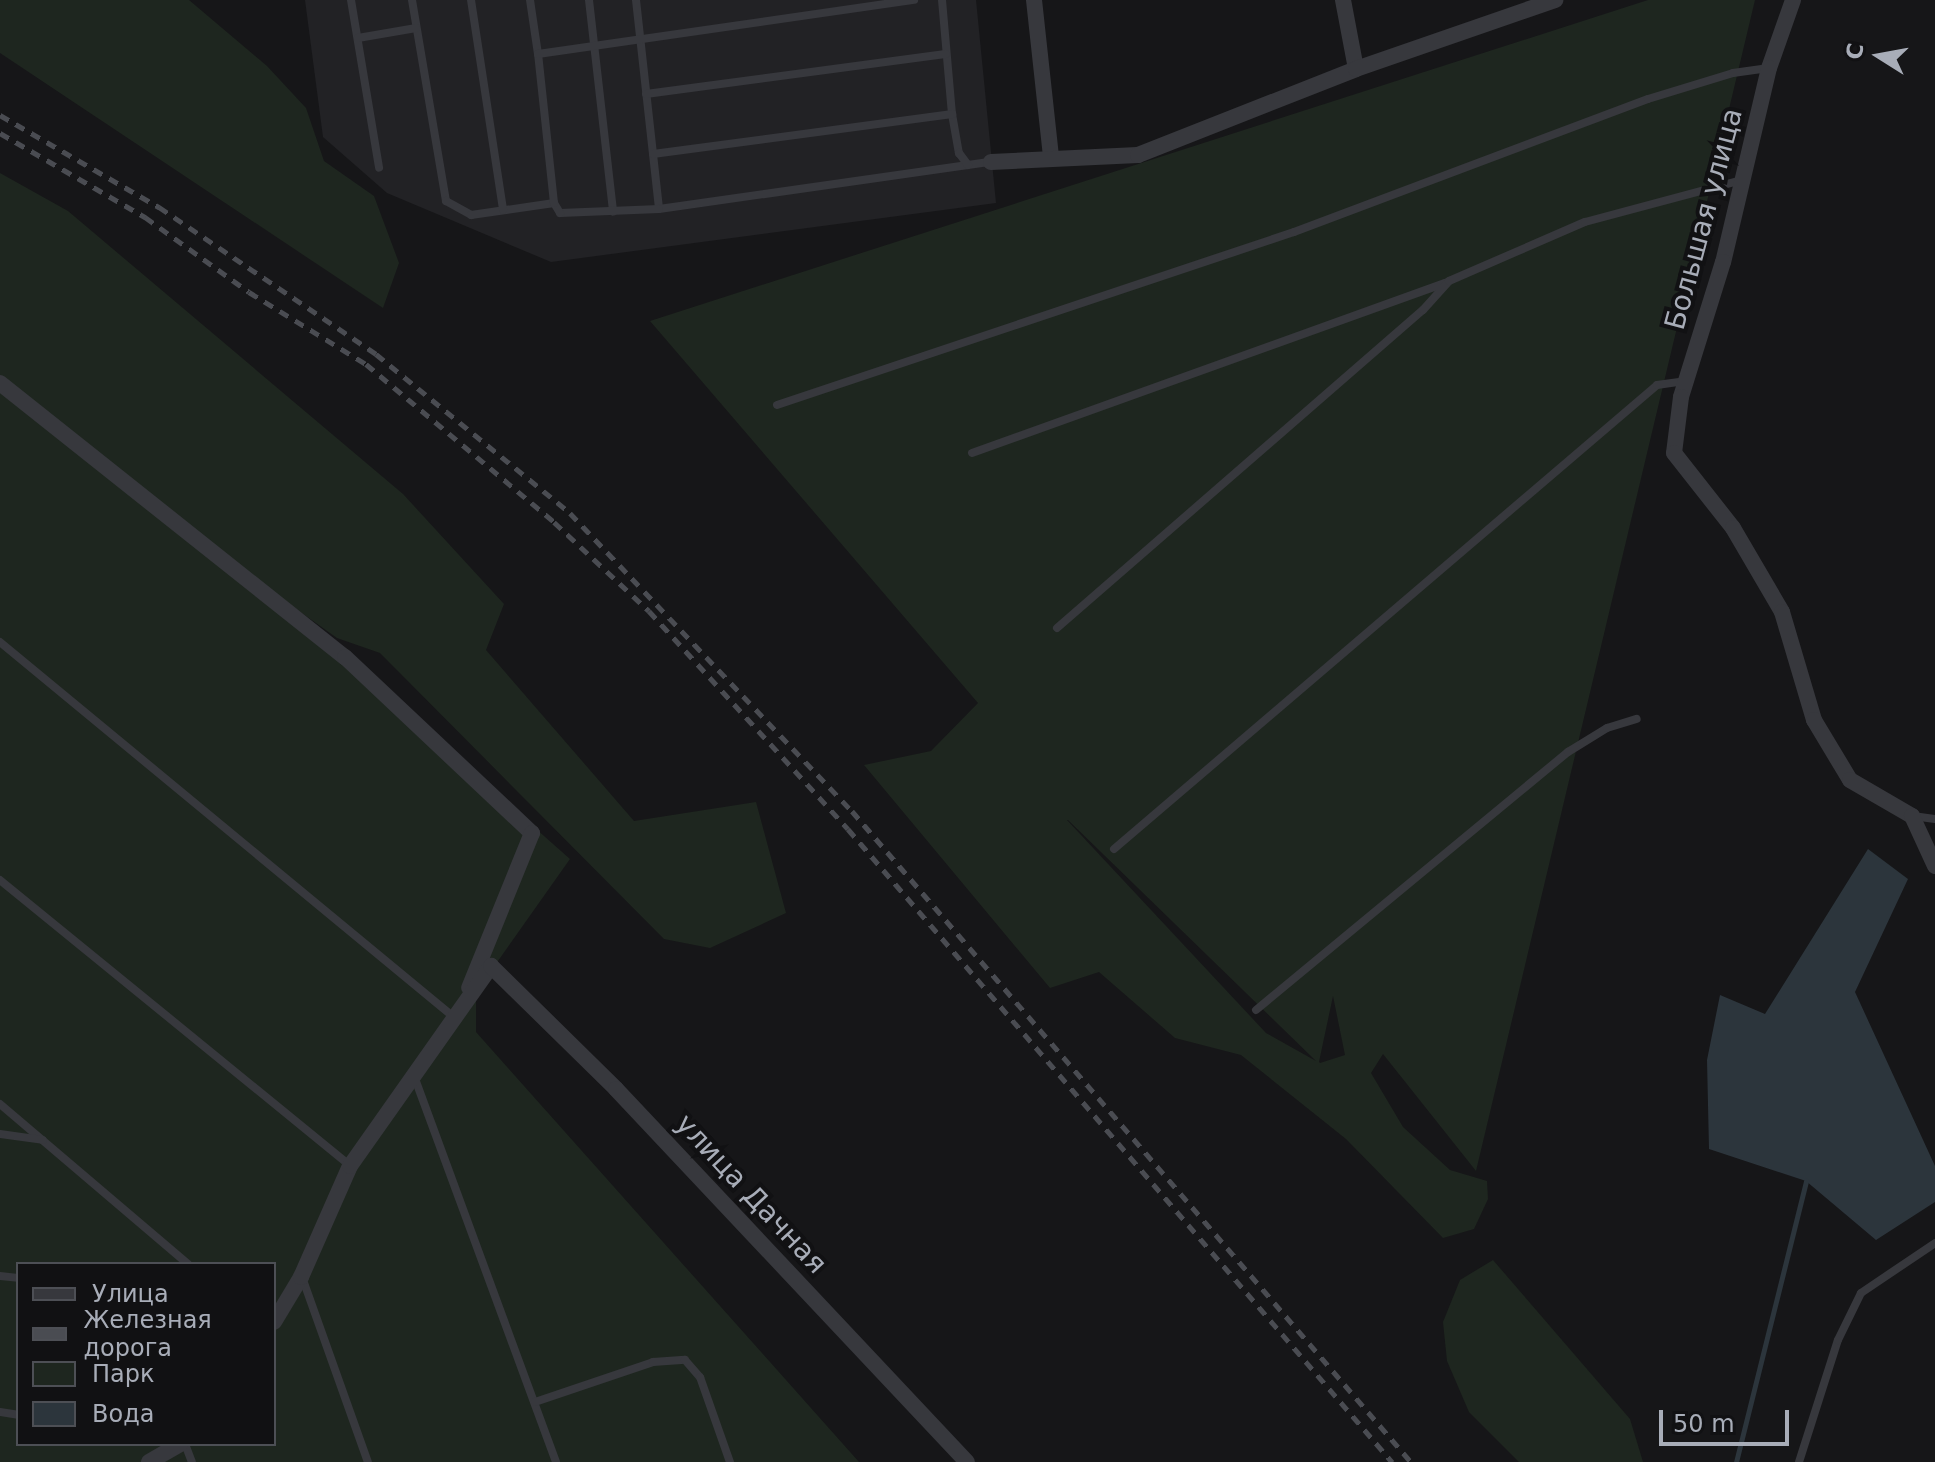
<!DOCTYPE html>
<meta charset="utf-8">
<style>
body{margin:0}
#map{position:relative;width:1935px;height:1462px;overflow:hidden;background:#161618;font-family:"DejaVu Sans",sans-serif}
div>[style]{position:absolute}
.built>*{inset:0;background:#222225}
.green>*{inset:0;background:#1e261f}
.water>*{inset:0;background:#2c353c}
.stream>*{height:5px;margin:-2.5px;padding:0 2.5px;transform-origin:2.5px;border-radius:2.5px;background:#2c353c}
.service>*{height:8px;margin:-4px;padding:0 4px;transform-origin:4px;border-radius:4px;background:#37383d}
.minor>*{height:16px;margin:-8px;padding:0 8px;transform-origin:8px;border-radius:8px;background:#37383d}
.rail>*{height:5px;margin-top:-2.5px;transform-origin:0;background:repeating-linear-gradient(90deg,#4a4c52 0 10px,transparent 0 18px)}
span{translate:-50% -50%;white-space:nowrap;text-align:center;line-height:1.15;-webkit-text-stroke:8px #111113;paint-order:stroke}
.street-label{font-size:28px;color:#a8adb8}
.legend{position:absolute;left:16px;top:1262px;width:260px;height:184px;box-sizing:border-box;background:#111113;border:2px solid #4d4f55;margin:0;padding:10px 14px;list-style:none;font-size:24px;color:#a8adb8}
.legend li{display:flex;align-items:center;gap:16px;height:40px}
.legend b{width:40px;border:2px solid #4d4f55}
.north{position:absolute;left:1839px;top:16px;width:80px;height:80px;-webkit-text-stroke:6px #111113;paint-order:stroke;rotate:281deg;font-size:22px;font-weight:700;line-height:32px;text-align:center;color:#a8adb8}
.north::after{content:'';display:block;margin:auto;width:28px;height:36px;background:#a8adb8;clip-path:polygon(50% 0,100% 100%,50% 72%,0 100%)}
.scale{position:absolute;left:1659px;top:1410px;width:130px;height:36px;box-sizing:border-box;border:4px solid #a8adb8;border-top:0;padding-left:10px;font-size:24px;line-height:28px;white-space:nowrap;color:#a8adb8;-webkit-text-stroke:6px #111113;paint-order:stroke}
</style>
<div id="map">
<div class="built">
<div style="clip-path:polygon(305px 0,976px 0,996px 203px,551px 262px,387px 193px,323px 137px)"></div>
</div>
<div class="green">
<div style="clip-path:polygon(0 0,189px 0,267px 66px,306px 108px,324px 161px,374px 196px,399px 263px,383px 308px,0 53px)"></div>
<div style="clip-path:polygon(evenodd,1648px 0,1755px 0,1476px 1171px,1383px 1054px,1371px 1073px,1403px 1127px,1450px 1170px,1487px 1181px,1488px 1199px,1474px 1229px,1443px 1238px,1346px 1139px,1241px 1055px,1175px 1038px,1099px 972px,1050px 988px,864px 765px,931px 751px,978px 703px,650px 321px,1648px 0,1067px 820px,1068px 820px,1316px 1061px,1266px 1033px,1067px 820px,1648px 0,1333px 996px,1345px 1055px,1320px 1063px,1319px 1062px,1333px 996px)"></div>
<div style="clip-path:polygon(evenodd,0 173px,68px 211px,403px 494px,504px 604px,486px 650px,634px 821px,756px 802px,786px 913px,710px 948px,664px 939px,380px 653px,337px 638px,254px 579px,570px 859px,476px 992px,476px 1032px,859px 1462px,0 1462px,0 173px,18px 1264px,274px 1264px,274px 1444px,18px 1444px,18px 1264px)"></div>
<div style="clip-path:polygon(1493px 1260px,1630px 1419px,1643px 1462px,1519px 1462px,1469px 1412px,1447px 1361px,1443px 1322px,1460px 1280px)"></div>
</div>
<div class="water">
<div style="clip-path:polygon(1868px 849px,1908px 879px,1855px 992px,1935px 1166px,1935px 1202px,1876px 1240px,1806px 1181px,1709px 1149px,1707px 1060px,1720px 995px,1765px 1014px)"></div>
</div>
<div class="stream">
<div style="left:1736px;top:1462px;width:290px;rotate:-76deg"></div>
</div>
<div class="service">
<div style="left:351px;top:0;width:170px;rotate:80.5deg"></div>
<div style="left:412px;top:0;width:204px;rotate:80.4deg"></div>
<div style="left:446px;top:201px;width:29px;rotate:29deg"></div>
<div style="left:471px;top:215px;width:84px;rotate:-8.2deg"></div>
<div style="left:471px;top:0;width:212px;rotate:81.3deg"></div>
<div style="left:530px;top:0;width:55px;rotate:81.6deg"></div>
<div style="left:589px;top:0;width:213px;rotate:83.5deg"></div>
<div style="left:636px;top:0;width:210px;rotate:83.7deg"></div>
<div style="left:659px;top:209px;width:335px;rotate:-8.1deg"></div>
<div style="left:942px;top:0;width:114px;rotate:85deg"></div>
<div style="left:952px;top:114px;width:40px;rotate:80deg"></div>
<div style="left:959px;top:153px;width:15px;rotate:53deg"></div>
<div style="left:358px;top:38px;width:59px;rotate:-9.8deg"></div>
<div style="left:646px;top:94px;width:302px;rotate:-7.6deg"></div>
<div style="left:653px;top:154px;width:302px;rotate:-7.6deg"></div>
<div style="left:659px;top:209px;width:99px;rotate:177.7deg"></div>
<div style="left:560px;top:213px;width:12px;rotate:-121deg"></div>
<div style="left:554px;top:203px;width:150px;rotate:-96.1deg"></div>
<div style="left:538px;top:54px;width:380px;rotate:-8.2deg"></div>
<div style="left:777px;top:405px;width:545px;rotate:-18.5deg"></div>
<div style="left:1294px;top:232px;width:378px;rotate:-20.6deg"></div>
<div style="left:1648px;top:99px;width:89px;rotate:-17deg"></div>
<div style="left:1733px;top:73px;width:36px;rotate:-8deg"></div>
<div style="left:972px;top:453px;width:503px;rotate:-19.77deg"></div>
<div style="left:1057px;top:628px;width:485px;rotate:-41deg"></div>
<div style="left:1423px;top:310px;width:39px;rotate:-48deg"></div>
<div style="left:1449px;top:281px;width:148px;rotate:-23.5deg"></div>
<div style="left:1585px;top:222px;width:163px;rotate:-15deg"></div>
<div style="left:0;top:642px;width:592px;rotate:39.58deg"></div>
<div style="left:1913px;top:816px;width:22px;rotate:8deg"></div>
<div style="left:1114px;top:849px;width:714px;rotate:-40.51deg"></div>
<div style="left:1657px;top:385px;width:28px;rotate:-8deg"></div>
<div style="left:0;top:880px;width:451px;rotate:39.2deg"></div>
<div style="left:1256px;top:1010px;width:405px;rotate:-39.6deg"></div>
<div style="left:1568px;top:752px;width:46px;rotate:-31.6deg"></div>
<div style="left:1607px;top:728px;width:31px;rotate:-17deg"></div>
<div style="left:414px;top:1076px;width:411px;rotate:69.8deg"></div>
<div style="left:0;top:1104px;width:247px;rotate:40.4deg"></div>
<div style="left:0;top:1134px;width:43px;rotate:7.9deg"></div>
<div style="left:0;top:1276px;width:18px;rotate:6deg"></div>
<div style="left:302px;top:1277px;width:196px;rotate:70.4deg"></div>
<div style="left:535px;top:1402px;width:125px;rotate:-18.7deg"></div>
<div style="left:653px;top:1362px;width:32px;rotate:-4deg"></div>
<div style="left:685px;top:1360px;width:23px;rotate:49deg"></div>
<div style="left:700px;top:1377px;width:90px;rotate:70.6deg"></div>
<div style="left:0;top:1412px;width:18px;rotate:9deg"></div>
<div style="left:185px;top:1444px;width:19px;rotate:69deg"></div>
<div style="left:1799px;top:1462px;width:128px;rotate:-72.3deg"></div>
<div style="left:1838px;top:1340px;width:52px;rotate:-63.9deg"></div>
<div style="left:1861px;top:1293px;width:89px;rotate:-34deg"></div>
</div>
<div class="minor">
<div style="left:1034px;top:0;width:158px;rotate:83.8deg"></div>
<div style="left:1343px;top:0;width:70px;rotate:79.3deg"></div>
<div style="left:1793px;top:0;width:72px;rotate:109.4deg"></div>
<div style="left:1769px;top:68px;width:199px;rotate:103.3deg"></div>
<div style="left:1723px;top:262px;width:141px;rotate:107.3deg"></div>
<div style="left:1681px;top:397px;width:56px;rotate:97.1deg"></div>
<div style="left:1674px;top:453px;width:95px;rotate:51.8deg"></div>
<div style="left:1733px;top:528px;width:97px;rotate:59.7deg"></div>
<div style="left:1782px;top:612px;width:113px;rotate:73.5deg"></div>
<div style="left:1814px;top:720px;width:70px;rotate:59deg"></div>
<div style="left:1850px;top:780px;width:72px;rotate:30.1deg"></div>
<div style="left:1912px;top:816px;width:55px;rotate:65.3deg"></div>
<div style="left:991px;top:162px;width:147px;rotate:-2.7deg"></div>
<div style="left:1138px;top:155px;width:234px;rotate:-21.5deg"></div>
<div style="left:1356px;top:69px;width:211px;rotate:-19.1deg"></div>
<div style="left:0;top:383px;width:441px;rotate:38.5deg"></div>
<div style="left:345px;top:657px;width:257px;rotate:43.3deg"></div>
<div style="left:532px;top:833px;width:167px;rotate:112.1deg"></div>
<div style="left:274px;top:1322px;width:52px;rotate:-59deg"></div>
<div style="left:301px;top:1277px;width:121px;rotate:-66.2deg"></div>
<div style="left:350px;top:1166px;width:245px;rotate:-54.8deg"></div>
<div style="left:491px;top:966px;width:175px;rotate:44.5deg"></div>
<div style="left:616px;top:1089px;width:512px;rotate:46.74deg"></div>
<div style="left:149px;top:1462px;width:36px;rotate:-30deg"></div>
</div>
<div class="rail">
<div style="left:0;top:115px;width:184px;rotate:30.1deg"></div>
<div style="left:159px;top:207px;width:262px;rotate:34.1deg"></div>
<div style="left:376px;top:354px;width:251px;rotate:39.3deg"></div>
<div style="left:570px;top:513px;width:410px;rotate:46.6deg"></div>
<div style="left:852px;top:811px;width:858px;rotate:49.35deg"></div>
<div style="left:0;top:133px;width:168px;rotate:30.1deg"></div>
<div style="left:145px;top:217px;width:128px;rotate:35.8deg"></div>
<div style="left:249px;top:292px;width:137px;rotate:31.6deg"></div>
<div style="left:366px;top:364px;width:246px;rotate:40deg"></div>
<div style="left:554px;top:522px;width:130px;rotate:43.1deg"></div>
<div style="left:649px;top:611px;width:295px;rotate:47.6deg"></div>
<div style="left:848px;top:829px;width:835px;rotate:49.32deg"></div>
</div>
<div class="street-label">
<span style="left:1704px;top:219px;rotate:-75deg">Большая улица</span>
<span style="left:751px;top:1194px;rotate:47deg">улица Дачная</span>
</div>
<ul class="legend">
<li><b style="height:10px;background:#37383d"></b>Улица</li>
<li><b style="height:10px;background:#4a4c52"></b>Железная дорога</li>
<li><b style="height:22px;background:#1e261f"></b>Парк</li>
<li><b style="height:22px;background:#2c353c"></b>Вода</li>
</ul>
<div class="north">С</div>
<div class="scale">50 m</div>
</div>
